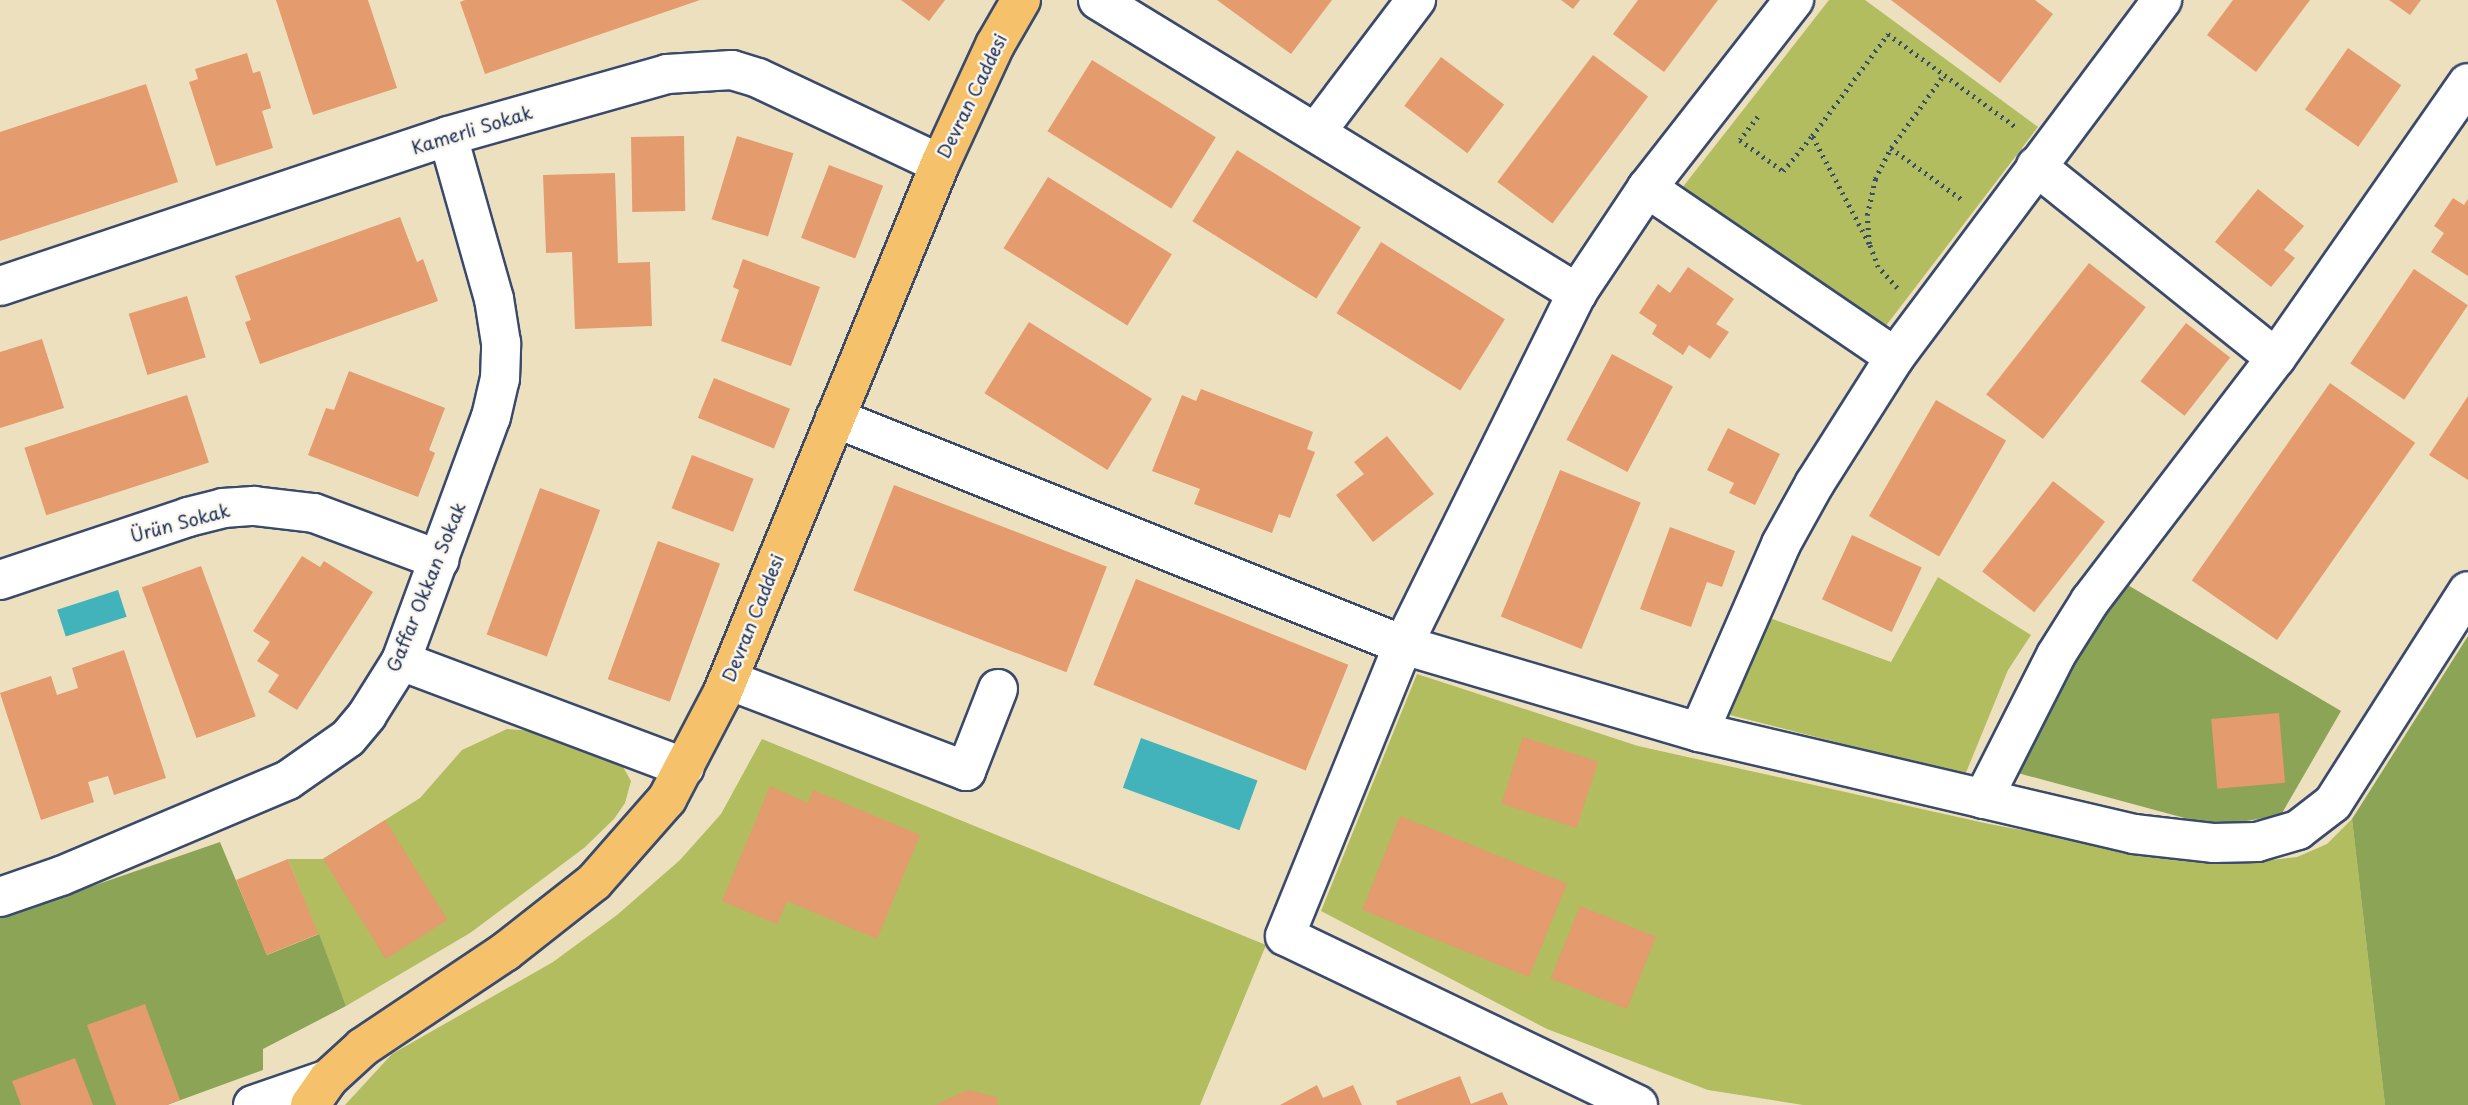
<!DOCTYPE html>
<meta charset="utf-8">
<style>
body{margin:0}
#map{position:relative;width:2468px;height:1105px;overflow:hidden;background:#ede0bf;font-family:"Playpen Sans",sans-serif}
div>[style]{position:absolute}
.green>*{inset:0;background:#b1bd5f}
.forest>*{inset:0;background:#8ca456}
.water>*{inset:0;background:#43b3bb;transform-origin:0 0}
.building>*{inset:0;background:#e49b6d;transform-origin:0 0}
.path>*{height:4.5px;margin-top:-2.25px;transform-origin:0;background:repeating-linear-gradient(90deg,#3a4a6d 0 2px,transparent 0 7px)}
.roads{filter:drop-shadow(2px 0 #3a4a6d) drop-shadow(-2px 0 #3a4a6d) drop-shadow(0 2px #3a4a6d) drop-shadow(0 -2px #3a4a6d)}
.minor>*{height:38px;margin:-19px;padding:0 19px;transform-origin:19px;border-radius:19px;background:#fff}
.major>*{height:38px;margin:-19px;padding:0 19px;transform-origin:19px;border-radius:19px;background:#f5c16b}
span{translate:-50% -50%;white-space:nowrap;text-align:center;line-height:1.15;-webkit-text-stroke:5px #fbf7ec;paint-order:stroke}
.street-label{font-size:18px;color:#1b2f5e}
</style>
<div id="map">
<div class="green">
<div style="clip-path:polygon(1829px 0,1865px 0,2038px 127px,1885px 327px,1682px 188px)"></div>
<div style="clip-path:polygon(1938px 577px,2031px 635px,2008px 670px,1965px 775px,1730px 715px,1770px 618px,1891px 662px)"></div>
<div style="clip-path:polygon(1417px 674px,1638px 746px,1989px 824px,2189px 861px,2239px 864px,2297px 857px,2327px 844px,2352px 819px,2385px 1105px,1803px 1105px,1708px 1090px,1547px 1029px,1321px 911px)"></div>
<div style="clip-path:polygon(507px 729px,556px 733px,618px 758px,631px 781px,625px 803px,614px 819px,584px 848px,470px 933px,346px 1006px,288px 859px,323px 859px,420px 798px,462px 750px)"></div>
<div style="clip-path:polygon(762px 739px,1266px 945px,1200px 1105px,345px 1105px,392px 1054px,553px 962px,617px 915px,680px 860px,721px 814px)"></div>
</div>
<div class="forest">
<div style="clip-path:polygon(2121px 581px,2341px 711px,2281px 815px,2229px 824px,2192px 820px,2014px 772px,2062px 682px)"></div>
<div style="clip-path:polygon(2468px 636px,2468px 1105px,2385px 1105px,2352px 819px)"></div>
<div style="clip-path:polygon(220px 842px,267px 955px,319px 934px,346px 1006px,263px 1049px,263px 1070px,167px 1105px,0 1105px,0 918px)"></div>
</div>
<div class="water">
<div style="left:118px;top:590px;width:28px;height:64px;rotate:72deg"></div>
<div style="left:1141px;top:738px;width:124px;height:53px;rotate:20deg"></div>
</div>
<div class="building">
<div style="clip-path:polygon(276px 0,368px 0,397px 88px,313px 115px)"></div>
<div style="clip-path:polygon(465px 0,700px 0,485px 74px,460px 2px)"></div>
<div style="clip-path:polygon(901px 0,945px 0,929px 21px)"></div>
<div style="clip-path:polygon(1217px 0,1332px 0,1291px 54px)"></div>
<div style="clip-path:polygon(1561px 0,1580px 0,1573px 9px)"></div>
<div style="clip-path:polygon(1638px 0,1718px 0,1664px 72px,1613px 34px)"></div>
<div style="clip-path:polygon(1891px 0,2035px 0,2053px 14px,2000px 83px)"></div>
<div style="clip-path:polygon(2233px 0,2310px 0,2256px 72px,2207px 35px)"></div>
<div style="clip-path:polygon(2389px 0,2421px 0,2410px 15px)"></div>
<div style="left:2348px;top:48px;width:65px;height:75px;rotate:35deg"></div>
<div style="clip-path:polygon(247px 53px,253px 73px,260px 71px,271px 108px,262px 111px,273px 148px,216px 166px,189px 82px,198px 79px,195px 69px)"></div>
<div style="left:1593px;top:55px;width:69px;height:159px;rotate:37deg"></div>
<div style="left:1441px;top:57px;width:79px;height:61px;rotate:37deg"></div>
<div style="left:1092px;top:60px;width:146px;height:84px;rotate:32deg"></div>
<div style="clip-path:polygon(146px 84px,178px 182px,0 241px,0 132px)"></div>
<div style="left:684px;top:136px;width:75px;height:53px;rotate:89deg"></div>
<div style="left:737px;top:136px;width:59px;height:87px;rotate:17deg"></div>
<div style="left:1237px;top:150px;width:146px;height:84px;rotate:32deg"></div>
<div style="left:829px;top:165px;width:58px;height:78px;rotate:21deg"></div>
<div style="clip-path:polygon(615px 173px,618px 263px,650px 262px,652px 326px,575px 329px,572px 252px,546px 253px,543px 175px)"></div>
<div style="left:1048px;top:177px;width:146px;height:84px;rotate:32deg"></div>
<div style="clip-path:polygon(2258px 189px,2304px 226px,2284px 250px,2295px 258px,2271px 287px,2215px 242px)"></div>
<div style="clip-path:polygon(2453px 198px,2464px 205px,2468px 199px,2468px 276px,2431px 252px,2444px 233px,2434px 226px)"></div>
<div style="clip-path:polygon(400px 217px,417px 262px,423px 259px,438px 301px,260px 364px,245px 322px,251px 320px,235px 276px)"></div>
<div style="left:1381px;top:242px;width:146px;height:84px;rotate:32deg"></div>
<div style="clip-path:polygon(743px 259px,820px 287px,791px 366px,721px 341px,739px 290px,733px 287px)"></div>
<div style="left:2089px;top:263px;width:72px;height:167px;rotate:38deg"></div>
<div style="clip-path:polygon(1688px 267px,1734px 299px,1716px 324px,1729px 332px,1710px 359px,1689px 345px,1683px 355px,1652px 334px,1657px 325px,1639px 313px,1658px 284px,1670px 293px)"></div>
<div style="left:2414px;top:269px;width:65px;height:114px;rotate:34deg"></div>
<div style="left:187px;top:296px;width:64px;height:61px;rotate:73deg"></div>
<div style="left:1029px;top:322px;width:145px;height:84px;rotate:32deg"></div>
<div style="left:2186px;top:323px;width:56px;height:74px;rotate:38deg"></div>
<div style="clip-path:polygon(42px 339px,64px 408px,0 428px,0 352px)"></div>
<div style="left:1612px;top:354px;width:69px;height:97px;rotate:28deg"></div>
<div style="clip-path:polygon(349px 371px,445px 408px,429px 450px,435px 453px,418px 497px,308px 455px,326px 408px,334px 410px)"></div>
<div style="left:714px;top:378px;width:82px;height:43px;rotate:22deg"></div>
<div style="left:2330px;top:383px;width:104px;height:241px;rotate:35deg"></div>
<div style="clip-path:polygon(1201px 389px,1313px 432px,1307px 449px,1315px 452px,1290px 518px,1279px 514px,1272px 533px,1194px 504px,1200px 489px,1152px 471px,1182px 395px,1196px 401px)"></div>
<div style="left:187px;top:395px;width:71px;height:171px;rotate:72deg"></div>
<div style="clip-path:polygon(2468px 396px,2468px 480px,2429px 455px)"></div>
<div style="left:1936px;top:400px;width:81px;height:134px;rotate:30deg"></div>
<div style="clip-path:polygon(1728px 428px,1780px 454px,1755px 505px,1729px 493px,1734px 483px,1707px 470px)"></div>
<div style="clip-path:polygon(1387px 436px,1434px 494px,1373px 542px,1336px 495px,1364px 474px,1354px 462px)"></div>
<div style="left:692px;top:455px;width:66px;height:57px;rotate:21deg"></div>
<div style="left:1560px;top:470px;width:87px;height:158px;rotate:22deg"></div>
<div style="left:2053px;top:481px;width:66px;height:115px;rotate:38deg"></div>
<div style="left:894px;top:485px;width:228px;height:113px;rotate:21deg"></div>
<div style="left:540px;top:488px;width:64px;height:156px;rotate:20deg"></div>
<div style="clip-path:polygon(1670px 527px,1735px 551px,1722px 587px,1707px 582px,1691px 627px,1640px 609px)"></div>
<div style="left:1852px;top:535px;width:77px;height:71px;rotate:25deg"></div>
<div style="left:658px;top:541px;width:66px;height:147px;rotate:20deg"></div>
<div style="clip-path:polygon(302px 556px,320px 567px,324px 561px,373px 592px,297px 710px,268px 692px,279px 675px,257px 661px,270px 642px,253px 631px)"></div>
<div style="left:201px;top:566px;width:160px;height:63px;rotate:70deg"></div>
<div style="left:1136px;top:579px;width:229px;height:114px;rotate:22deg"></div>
<div style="clip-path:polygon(124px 650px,166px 778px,114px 795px,108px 776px,88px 782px,94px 802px,41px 820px,0 693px,51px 676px,57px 695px,78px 688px,72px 668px)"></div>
<div style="left:2279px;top:713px;width:70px;height:68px;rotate:85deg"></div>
<div style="left:1523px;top:737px;width:79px;height:70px;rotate:18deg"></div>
<div style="clip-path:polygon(770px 786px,808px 803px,813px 790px,920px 835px,877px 939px,787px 901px,777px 924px,722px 901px)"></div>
<div style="left:1400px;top:816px;width:180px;height:101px;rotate:22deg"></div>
<div style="left:385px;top:820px;width:118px;height:73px;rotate:58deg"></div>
<div style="left:288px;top:859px;width:81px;height:56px;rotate:68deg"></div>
<div style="left:1580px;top:906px;width:82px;height:78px;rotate:22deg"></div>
<div style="clip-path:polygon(145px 1004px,180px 1100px,167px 1105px,116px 1105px,87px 1025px)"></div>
<div style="clip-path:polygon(75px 1058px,93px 1105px,21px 1105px,12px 1081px)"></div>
<div style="clip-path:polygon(1460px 1076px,1471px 1104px,1502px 1092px,1508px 1105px,1397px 1105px,1396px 1101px)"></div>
<div style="clip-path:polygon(1317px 1085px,1323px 1098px,1353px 1085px,1362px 1105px,1280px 1105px)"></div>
<div style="clip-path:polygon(968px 1090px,997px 1097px,998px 1105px,935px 1105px)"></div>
</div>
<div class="path">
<div style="left:1758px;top:117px;width:29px;rotate:128deg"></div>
<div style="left:1740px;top:140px;width:53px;rotate:35.8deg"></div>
<div style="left:1783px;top:171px;width:45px;rotate:-50.4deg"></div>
<div style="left:1891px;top:148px;width:90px;rotate:36deg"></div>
<div style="left:1869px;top:244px;width:122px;rotate:-117.8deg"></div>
<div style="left:1812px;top:136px;width:127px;rotate:-53.3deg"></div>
<div style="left:1888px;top:34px;width:158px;rotate:36deg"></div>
<div style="left:1897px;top:288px;width:28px;rotate:-132deg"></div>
<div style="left:1878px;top:267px;width:25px;rotate:-111deg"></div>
<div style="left:1869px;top:244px;width:29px;rotate:-94deg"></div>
<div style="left:1867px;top:215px;width:37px;rotate:-77deg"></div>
<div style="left:1875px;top:179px;width:35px;rotate:-63deg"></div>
<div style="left:1891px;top:148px;width:89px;rotate:-54.2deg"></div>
</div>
<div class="roads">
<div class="minor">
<div style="left:1098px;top:0;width:562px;rotate:31.45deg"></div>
<div style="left:1316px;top:132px;width:166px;rotate:-52.9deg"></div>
<div style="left:2036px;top:166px;width:307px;rotate:38.7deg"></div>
<div style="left:1647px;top:188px;width:300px;rotate:34.3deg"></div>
<div style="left:0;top:286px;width:472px;rotate:-18.5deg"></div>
<div style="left:448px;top:136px;width:228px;rotate:-15.8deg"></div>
<div style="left:667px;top:74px;width:65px;rotate:-3.5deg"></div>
<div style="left:732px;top:70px;width:27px;rotate:17deg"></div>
<div style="left:758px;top:78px;width:201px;rotate:25.3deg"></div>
<div style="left:835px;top:418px;width:612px;rotate:21.78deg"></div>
<div style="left:1403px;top:645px;width:309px;rotate:16.4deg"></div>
<div style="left:1699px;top:732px;width:447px;rotate:13.2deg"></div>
<div style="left:2134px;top:834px;width:81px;rotate:6.4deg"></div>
<div style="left:2214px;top:843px;width:43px;rotate:-1.3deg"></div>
<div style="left:2257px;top:842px;width:43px;rotate:-16.3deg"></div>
<div style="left:2298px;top:830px;width:44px;rotate:-37.6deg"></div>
<div style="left:2333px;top:803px;width:251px;rotate:-57.5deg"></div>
<div style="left:0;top:580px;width:198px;rotate:-18.5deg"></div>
<div style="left:188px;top:517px;width:36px;rotate:-14deg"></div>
<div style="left:223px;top:508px;width:31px;rotate:-4deg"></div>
<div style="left:254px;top:506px;width:60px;rotate:6.7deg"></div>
<div style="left:314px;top:513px;width:134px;rotate:20.5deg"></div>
<div style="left:401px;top:661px;width:303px;rotate:20.6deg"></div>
<div style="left:728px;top:680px;width:255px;rotate:20.9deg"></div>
<div style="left:966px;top:771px;width:88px;rotate:-68.7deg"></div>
<div style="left:1699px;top:732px;width:205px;rotate:-66.4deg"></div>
<div style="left:1781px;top:544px;width:70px;rotate:-60.9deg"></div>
<div style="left:1815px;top:483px;width:149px;rotate:-57.6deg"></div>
<div style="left:1895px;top:357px;width:446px;rotate:-53.2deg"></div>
<div style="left:1983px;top:799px;width:161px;rotate:-63.1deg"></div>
<div style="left:2056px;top:655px;width:64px;rotate:-57.8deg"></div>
<div style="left:2090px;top:601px;width:306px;rotate:-52.6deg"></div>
<div style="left:2276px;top:358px;width:335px;rotate:-55.1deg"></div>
<div style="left:0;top:897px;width:65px;rotate:-19deg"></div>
<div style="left:61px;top:876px;width:246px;rotate:-22.9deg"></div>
<div style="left:288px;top:780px;width:73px;rotate:-35deg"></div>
<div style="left:348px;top:738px;width:30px;rotate:-50deg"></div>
<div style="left:367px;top:715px;width:64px;rotate:-57.8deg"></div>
<div style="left:401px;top:661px;width:260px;rotate:-69.8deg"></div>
<div style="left:491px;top:417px;width:39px;rotate:-77deg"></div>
<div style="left:500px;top:379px;width:36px;rotate:-88deg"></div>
<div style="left:501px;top:343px;width:45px;rotate:-99deg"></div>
<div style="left:494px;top:299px;width:169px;rotate:-105.8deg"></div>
<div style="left:253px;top:1105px;width:79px;rotate:-19.1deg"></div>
<div style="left:1638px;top:1105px;width:391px;rotate:-154.4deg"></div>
<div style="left:1285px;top:936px;width:314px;rotate:-67.9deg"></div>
<div style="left:1403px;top:645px;width:393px;rotate:-63.7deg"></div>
<div style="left:1577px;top:293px;width:126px;rotate:-56.3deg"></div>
<div style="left:1647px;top:188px;width:239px;rotate:-52deg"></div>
</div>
<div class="major">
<div style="left:310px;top:1105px;width:32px;rotate:-55deg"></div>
<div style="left:328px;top:1079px;width:47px;rotate:-42.4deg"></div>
<div style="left:363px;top:1047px;width:171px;rotate:-33.8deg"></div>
<div style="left:505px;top:952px;width:113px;rotate:-38.2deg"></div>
<div style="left:594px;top:882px;width:111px;rotate:-48.7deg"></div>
<div style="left:667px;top:799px;width:119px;rotate:-62.4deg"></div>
<div style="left:722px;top:694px;width:573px;rotate:-67.64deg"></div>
<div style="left:940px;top:164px;width:131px;rotate:-65.2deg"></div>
<div style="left:995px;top:45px;width:52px;rotate:-60deg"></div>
</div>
</div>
<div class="street-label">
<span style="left:972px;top:96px;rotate:-64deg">Devran Caddesi</span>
<span style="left:472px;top:130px;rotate:-17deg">Kamerli Sokak</span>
<span style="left:180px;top:523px;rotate:-15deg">Ürün Sokak</span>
<span style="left:426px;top:587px;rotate:-68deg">Gaffar Okkan Sokak</span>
<span style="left:753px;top:618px;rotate:-68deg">Devran Caddesi</span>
</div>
</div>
